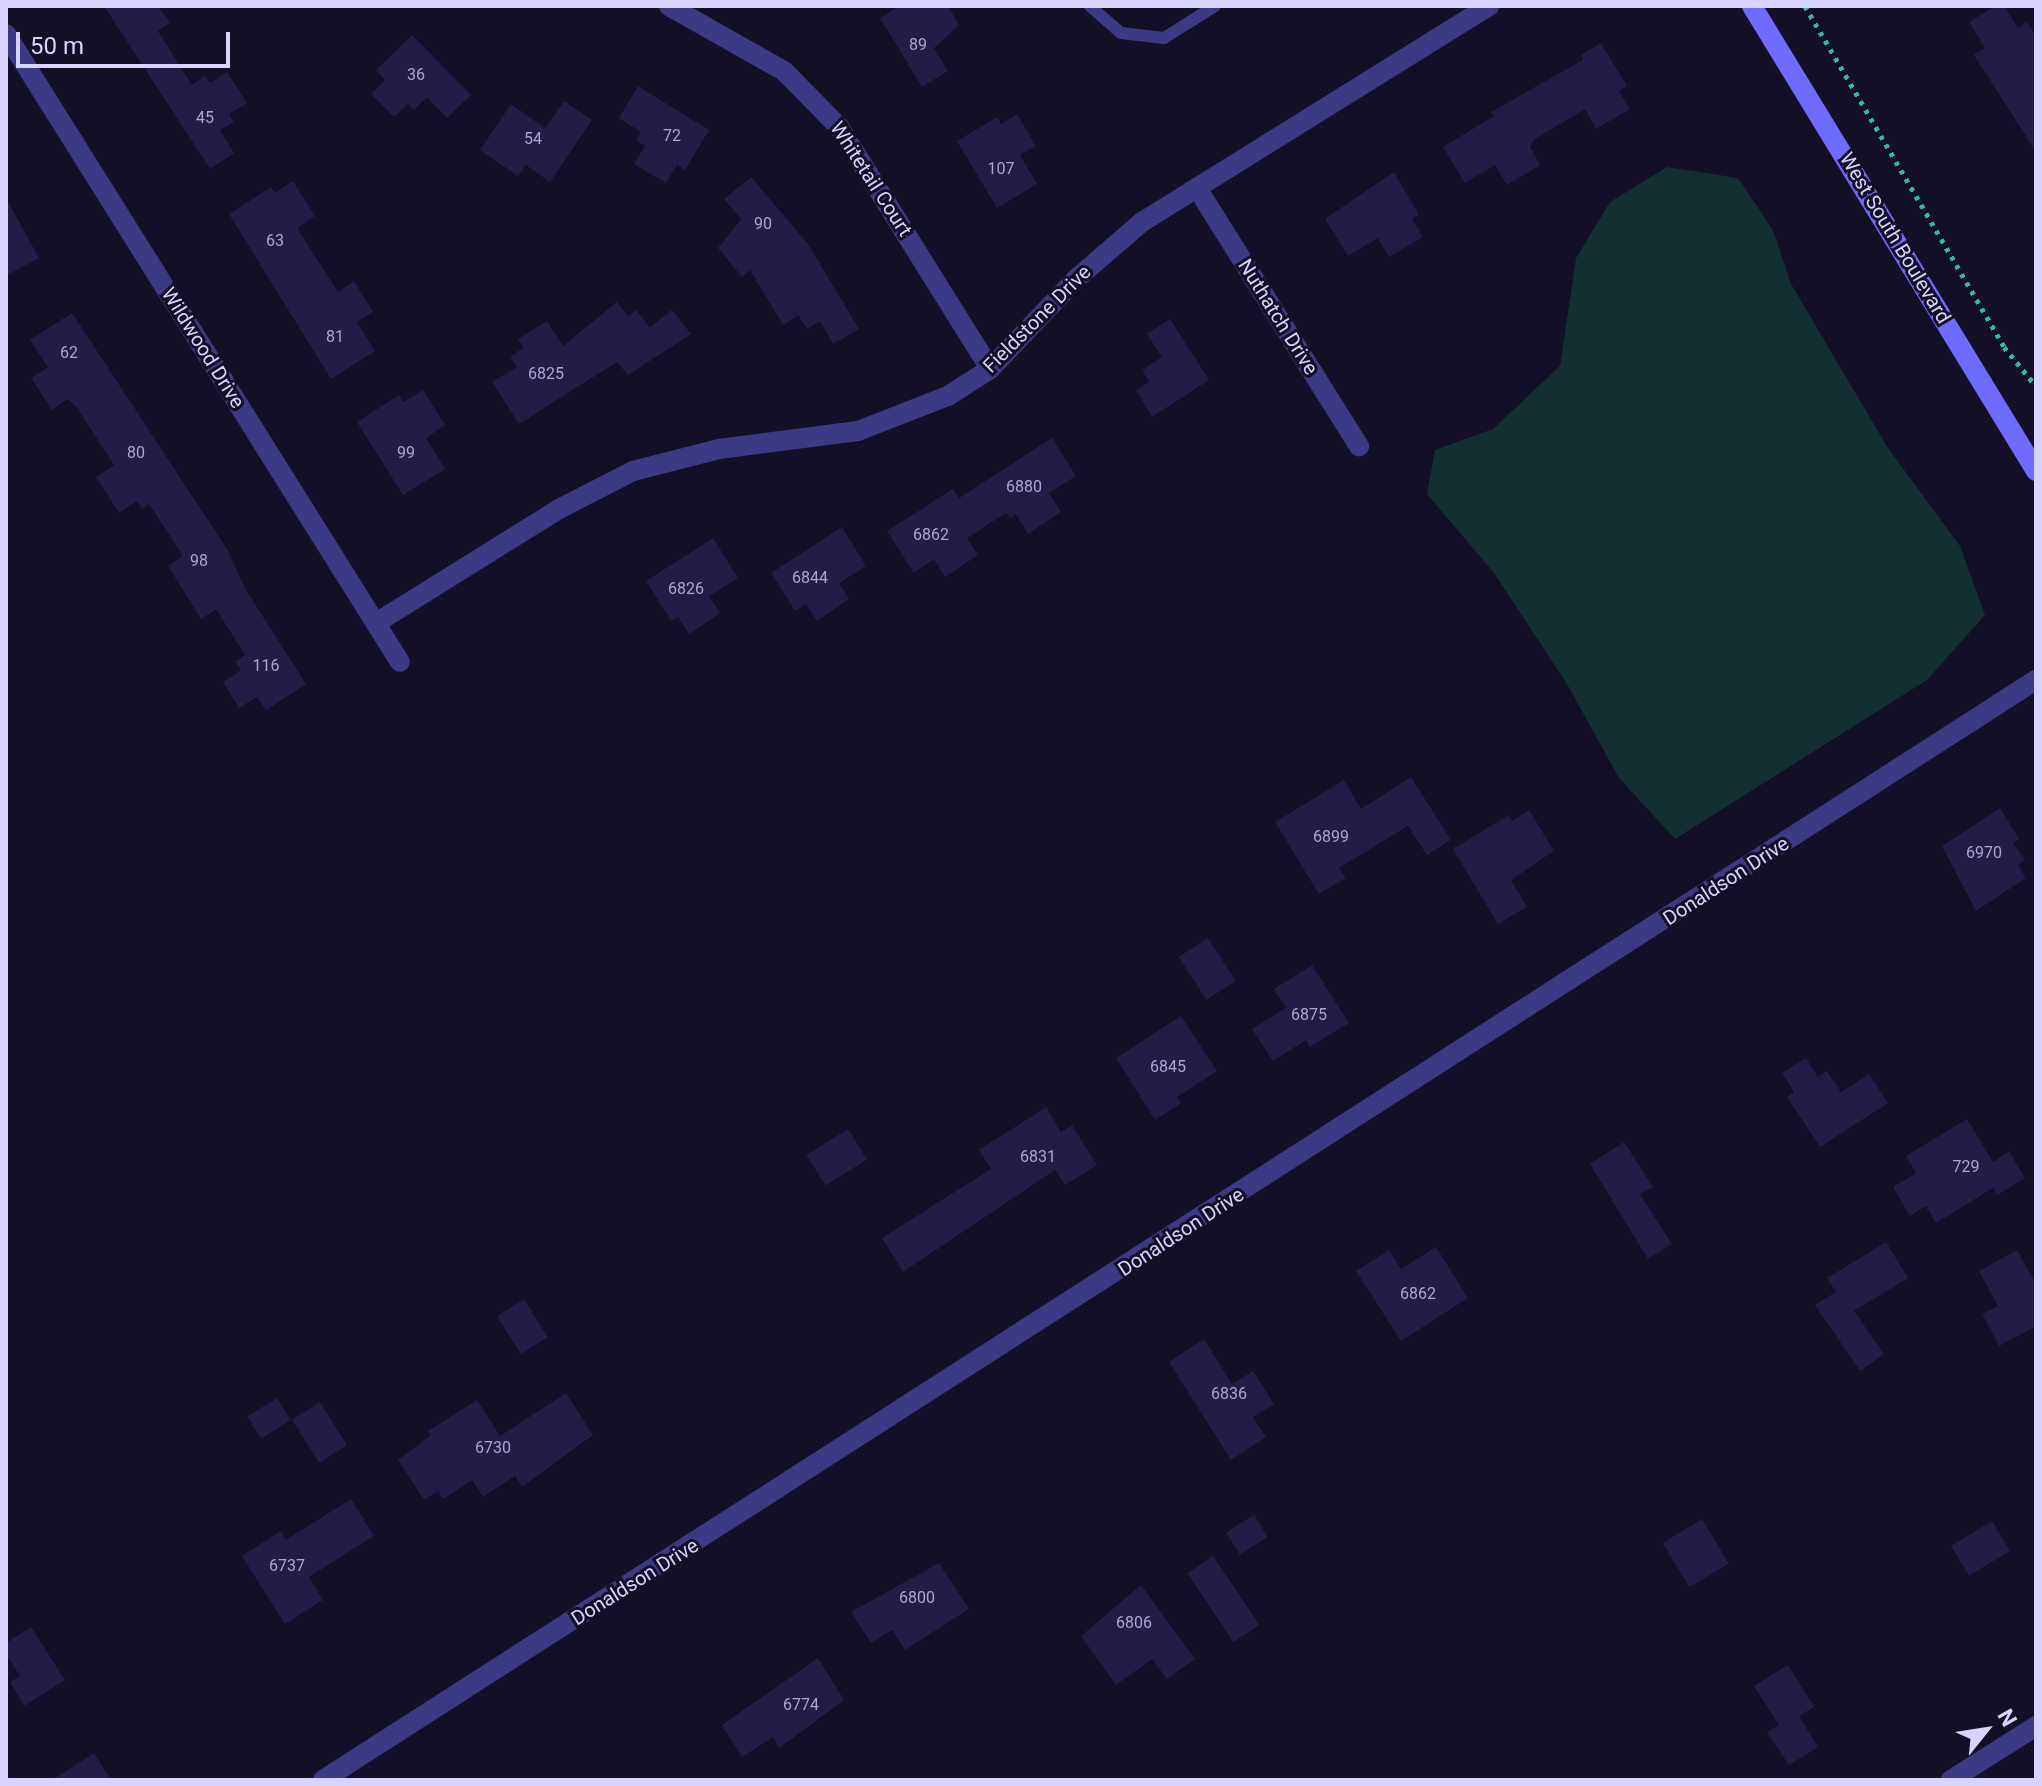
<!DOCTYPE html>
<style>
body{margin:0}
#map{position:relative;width:2042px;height:1786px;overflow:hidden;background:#130f26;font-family:Roboto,sans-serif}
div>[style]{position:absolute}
.green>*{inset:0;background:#12302f}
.building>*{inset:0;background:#241b47;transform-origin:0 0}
.path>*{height:5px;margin-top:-2.5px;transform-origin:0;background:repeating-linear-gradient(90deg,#2fb8b0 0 4px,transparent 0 10px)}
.lane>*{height:12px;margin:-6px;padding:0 6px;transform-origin:6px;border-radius:6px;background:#3d3a85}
.street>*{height:20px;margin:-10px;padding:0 10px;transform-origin:10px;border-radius:10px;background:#3d3a85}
.secondary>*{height:20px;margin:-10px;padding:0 10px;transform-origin:10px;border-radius:10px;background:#6f6bff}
span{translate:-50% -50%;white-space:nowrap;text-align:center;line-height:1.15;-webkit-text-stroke:6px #130f26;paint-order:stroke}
.number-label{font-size:16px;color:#aca6d1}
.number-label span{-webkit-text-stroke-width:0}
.street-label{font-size:20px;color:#d9d4ff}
.frame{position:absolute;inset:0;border:8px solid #d9d4ff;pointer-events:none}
.north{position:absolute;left:1946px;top:1690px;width:80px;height:80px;-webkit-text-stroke:6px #130f26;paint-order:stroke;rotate:60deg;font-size:22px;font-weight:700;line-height:32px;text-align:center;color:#d9d4ff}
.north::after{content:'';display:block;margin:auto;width:28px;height:36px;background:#d9d4ff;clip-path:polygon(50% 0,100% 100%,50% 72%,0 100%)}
.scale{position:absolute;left:16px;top:32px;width:214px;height:36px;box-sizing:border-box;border:4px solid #d9d4ff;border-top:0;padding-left:10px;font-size:24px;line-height:28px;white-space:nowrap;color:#d9d4ff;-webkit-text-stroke:6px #130f26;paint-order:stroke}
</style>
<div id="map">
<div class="green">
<div style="clip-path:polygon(1667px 167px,1738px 178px,1773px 230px,1791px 284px,1888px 448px,1960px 546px,1985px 615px,1927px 680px,1675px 839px,1619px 778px,1567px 684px,1494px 573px,1427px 494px,1435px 450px,1493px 429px,1560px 366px,1576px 258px,1610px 202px)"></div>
</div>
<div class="building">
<div style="clip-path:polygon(104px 6px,158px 6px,170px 23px,158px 31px,192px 85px,205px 76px,210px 83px,227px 72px,247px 103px,229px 114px,234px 122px,220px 130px,234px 153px,210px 169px)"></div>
<div style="clip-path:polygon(900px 6px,948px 6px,959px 25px,934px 48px,948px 71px,922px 87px,880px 18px)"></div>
<div style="clip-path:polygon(1995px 6px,2004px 6px,2018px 28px,2027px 22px,2036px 36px,2036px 152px,1974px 55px,1985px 48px,1969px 22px)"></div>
<div style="clip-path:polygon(412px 35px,471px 95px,447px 118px,427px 97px,414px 110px,408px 104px,394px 117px,371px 94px,385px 80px,376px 70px)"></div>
<div style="clip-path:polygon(1601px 43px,1627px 86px,1619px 91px,1630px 109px,1596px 129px,1585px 109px,1535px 139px,1530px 147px,1540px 165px,1507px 185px,1495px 165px,1465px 183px,1443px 147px,1494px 116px,1491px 112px,1583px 60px,1581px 55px)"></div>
<div style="clip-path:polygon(638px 86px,709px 130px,685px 170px,677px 165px,666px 183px,634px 164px,645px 146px,636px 140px,641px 132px,619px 118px)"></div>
<div style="clip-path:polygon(564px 101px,592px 120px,550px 182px,526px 165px,518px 176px,480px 150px,511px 104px,545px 128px)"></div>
<div style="clip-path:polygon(1017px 114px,1036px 146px,1020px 155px,1037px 184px,997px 208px,957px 141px,997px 117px,1001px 124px)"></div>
<div style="clip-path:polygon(1394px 172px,1419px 215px,1412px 219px,1423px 237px,1389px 257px,1378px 238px,1348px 256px,1325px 219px)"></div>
<div style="clip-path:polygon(751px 177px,808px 244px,859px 329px,833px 344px,820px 321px,807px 329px,798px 315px,783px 325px,750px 270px,742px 277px,718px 248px,741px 219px,724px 199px)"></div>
<div style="clip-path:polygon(293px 181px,315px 216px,297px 228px,338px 292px,354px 281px,373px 312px,357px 322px,375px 351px,331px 379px,229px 214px,271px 187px,275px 193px)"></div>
<div style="clip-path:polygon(6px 198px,39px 258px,6px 276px)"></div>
<div style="clip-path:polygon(617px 302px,628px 316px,636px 310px,650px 327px,672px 310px,691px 334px,628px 375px,617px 362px,519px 424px,492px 382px,517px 367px,510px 357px,523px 348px,518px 339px,547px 321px,563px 346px)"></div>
<div style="clip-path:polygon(72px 313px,227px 549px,246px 590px,306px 684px,266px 710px,257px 697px,239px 708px,223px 682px,241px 670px,235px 662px,245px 655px,216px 609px,201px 619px,168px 566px,183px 556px,149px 504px,142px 509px,137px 501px,119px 513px,96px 477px,114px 465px,77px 408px,68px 399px,52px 410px,31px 378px,48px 367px,30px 340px)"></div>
<div style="clip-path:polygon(1170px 319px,1209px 380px,1152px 417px,1136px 390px,1149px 382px,1142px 370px,1162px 357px,1147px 334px)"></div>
<div style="clip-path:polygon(423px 390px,445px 425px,426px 438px,445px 469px,403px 495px,357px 422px,399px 395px,403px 402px)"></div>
<div style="clip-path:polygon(1052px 438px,1076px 476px,1049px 493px,1061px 512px,1028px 534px,1016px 514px,1010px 518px,1006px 513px,967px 538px,978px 555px,945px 577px,934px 559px,914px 573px,887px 531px,953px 489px,959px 498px)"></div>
<div style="clip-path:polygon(842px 527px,866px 566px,839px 583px,849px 599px,817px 621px,806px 604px,795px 611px,771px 573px)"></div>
<div style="clip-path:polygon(713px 538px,738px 578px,709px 596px,720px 613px,689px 634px,678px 617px,671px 621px,646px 581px)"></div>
<div style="clip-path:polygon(1411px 777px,1451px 840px,1427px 855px,1408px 826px,1339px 868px,1346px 878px,1319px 894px,1275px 822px,1344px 780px,1361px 809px)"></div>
<div style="clip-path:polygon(2000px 808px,2019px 839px,2013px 843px,2025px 860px,2018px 865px,2026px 878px,1976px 911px,1942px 846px)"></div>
<div style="clip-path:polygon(1529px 810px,1554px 851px,1511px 880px,1527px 907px,1498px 924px,1453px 849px,1509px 815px,1512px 821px)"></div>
<div style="left:1208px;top:938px;width:51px;height:35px;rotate:57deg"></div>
<div style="clip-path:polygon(1312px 965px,1349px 1023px,1310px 1047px,1306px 1040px,1273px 1061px,1252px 1029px,1286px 1008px,1274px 989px)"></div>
<div style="clip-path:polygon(1181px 1016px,1217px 1071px,1177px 1097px,1181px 1103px,1155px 1120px,1116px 1058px)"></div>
<div style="clip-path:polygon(1806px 1058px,1818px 1077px,1827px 1071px,1841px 1092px,1869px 1074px,1888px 1103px,1820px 1147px,1787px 1097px,1794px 1092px,1782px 1073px)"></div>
<div style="clip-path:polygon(1046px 1107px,1061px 1132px,1072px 1125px,1097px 1165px,1065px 1185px,1055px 1170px,903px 1272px,882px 1238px,991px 1169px,979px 1150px)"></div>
<div style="clip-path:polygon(1967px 1119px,1993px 1162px,2009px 1151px,2025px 1178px,1997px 1195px,1993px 1188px,1936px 1223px,1926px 1206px,1910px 1216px,1893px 1187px,1916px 1173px,1906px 1156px)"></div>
<div style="left:848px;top:1129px;width:36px;height:49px;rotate:58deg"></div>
<div style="clip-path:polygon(1624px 1142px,1653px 1187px,1640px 1194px,1672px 1244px,1648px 1259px,1590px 1164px)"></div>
<div style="clip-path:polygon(1886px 1242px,1908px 1278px,1854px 1311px,1884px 1354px,1860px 1371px,1815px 1305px,1836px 1292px,1827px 1278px)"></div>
<div style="clip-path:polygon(1436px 1247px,1468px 1298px,1401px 1341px,1356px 1271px,1389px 1250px,1401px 1269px)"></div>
<div style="clip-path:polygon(2017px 1250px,2036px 1284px,2036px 1326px,1999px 1346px,1982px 1314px,1998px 1306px,1979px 1271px)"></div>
<div style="left:524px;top:1299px;width:45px;height:32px;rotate:58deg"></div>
<div style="clip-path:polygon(1204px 1339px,1232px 1384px,1253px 1371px,1274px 1404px,1253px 1417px,1266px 1437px,1231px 1460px,1169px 1362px)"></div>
<div style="clip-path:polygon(566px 1393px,593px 1435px,522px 1487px,515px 1476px,483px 1497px,472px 1480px,443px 1499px,438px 1491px,424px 1500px,398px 1460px,431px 1435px,428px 1431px,477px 1400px,500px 1436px)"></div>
<div style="left:277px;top:1398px;width:26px;height:35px;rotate:58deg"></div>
<div style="left:320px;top:1402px;width:51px;height:33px;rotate:58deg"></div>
<div style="clip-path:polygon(351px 1499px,374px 1536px,309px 1577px,323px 1600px,285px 1624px,242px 1556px,281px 1531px,286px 1540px)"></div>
<div style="left:1254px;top:1515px;width:26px;height:33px;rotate:58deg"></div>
<div style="left:1702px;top:1519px;width:52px;height:46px;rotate:59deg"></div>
<div style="left:1992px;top:1521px;width:35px;height:48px;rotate:59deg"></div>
<div style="left:1213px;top:1556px;width:83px;height:31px;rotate:56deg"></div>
<div style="clip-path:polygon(939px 1563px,969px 1609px,905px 1650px,892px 1630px,871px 1643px,851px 1612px)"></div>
<div style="clip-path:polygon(1141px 1585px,1195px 1659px,1167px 1679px,1152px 1659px,1116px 1685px,1081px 1636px)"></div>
<div style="clip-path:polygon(31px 1627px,65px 1680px,24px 1706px,10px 1682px,20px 1676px,6px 1654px,6px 1643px)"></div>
<div style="clip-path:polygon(818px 1658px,844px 1700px,779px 1748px,773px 1737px,742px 1757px,722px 1725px)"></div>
<div style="clip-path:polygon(1788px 1665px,1814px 1707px,1799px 1716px,1818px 1747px,1789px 1765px,1767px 1732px,1779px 1725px,1754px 1686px)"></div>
<div style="clip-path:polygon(94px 1753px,111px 1780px,52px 1780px)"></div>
</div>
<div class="path">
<div style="left:1805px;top:6px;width:395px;rotate:59.7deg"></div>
<div style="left:2004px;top:347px;width:50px;rotate:50.6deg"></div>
</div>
<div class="lane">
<div style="left:1090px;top:6px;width:41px;rotate:41.1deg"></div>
<div style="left:1121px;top:33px;width:43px;rotate:6.6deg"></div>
<div style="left:1164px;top:38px;width:60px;rotate:-32.1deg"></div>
</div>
<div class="street">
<div style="left:669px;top:6px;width:132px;rotate:29.5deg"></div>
<div style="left:784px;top:71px;width:78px;rotate:45.5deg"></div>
<div style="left:839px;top:127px;width:285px;rotate:58deg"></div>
<div style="left:6px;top:34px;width:741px;rotate:57.9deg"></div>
<div style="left:1197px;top:188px;width:305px;rotate:57.9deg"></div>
<div style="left:376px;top:623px;width:216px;rotate:-31.9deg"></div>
<div style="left:559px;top:509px;width:83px;rotate:-27.2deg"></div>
<div style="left:633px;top:471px;width:89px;rotate:-14.3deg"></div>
<div style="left:719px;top:449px;width:140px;rotate:-7.4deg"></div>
<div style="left:858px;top:431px;width:97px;rotate:-21.3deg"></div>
<div style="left:948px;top:396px;width:50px;rotate:-32.7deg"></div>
<div style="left:990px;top:369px;width:124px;rotate:-46.3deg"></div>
<div style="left:1076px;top:279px;width:87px;rotate:-40.8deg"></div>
<div style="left:1142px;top:222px;width:409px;rotate:-31.9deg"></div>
<div style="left:323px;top:1780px;width:2036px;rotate:-32.71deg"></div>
<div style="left:1951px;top:1780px;width:101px;rotate:-32.4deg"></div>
</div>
<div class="secondary">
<div style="left:1752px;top:6px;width:545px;rotate:58.59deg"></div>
</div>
<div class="number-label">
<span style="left:918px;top:45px">89</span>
<span style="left:416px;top:75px">36</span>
<span style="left:205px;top:118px">45</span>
<span style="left:672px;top:136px">72</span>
<span style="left:533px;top:139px">54</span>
<span style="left:1001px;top:169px">107</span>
<span style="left:763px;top:224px">90</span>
<span style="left:275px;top:241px">63</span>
<span style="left:335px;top:337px">81</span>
<span style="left:69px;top:353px">62</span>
<span style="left:546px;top:374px">6825</span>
<span style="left:136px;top:453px">80</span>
<span style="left:406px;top:453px">99</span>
<span style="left:1024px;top:487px">6880</span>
<span style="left:931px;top:535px">6862</span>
<span style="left:199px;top:561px">98</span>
<span style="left:810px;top:578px">6844</span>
<span style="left:686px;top:589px">6826</span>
<span style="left:266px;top:666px">116</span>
<span style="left:1331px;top:837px">6899</span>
<span style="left:1984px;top:853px">6970</span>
<span style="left:1309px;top:1015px">6875</span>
<span style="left:1168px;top:1067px">6845</span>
<span style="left:1038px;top:1157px">6831</span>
<span style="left:1966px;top:1167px">729</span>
<span style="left:1418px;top:1294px">6862</span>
<span style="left:1229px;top:1394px">6836</span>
<span style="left:493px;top:1448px">6730</span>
<span style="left:287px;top:1566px">6737</span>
<span style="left:917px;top:1598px">6800</span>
<span style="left:1134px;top:1623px">6806</span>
<span style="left:801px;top:1705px">6774</span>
</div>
<div class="street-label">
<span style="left:871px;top:179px;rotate:57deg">Whitetail Court</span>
<span style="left:1895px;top:238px;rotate:59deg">West South Boulevard</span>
<span style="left:1278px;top:317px;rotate:58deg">Nuthatch Drive</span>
<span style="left:1037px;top:319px;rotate:-45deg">Fieldstone Drive</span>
<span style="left:203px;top:348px;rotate:58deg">Wildwood Drive</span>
<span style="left:1726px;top:881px;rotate:-33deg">Donaldson Drive</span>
<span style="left:1181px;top:1232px;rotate:-33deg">Donaldson Drive</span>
<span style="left:635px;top:1582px;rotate:-32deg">Donaldson Drive</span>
</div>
<div class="frame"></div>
<div class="north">N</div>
<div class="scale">50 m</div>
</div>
